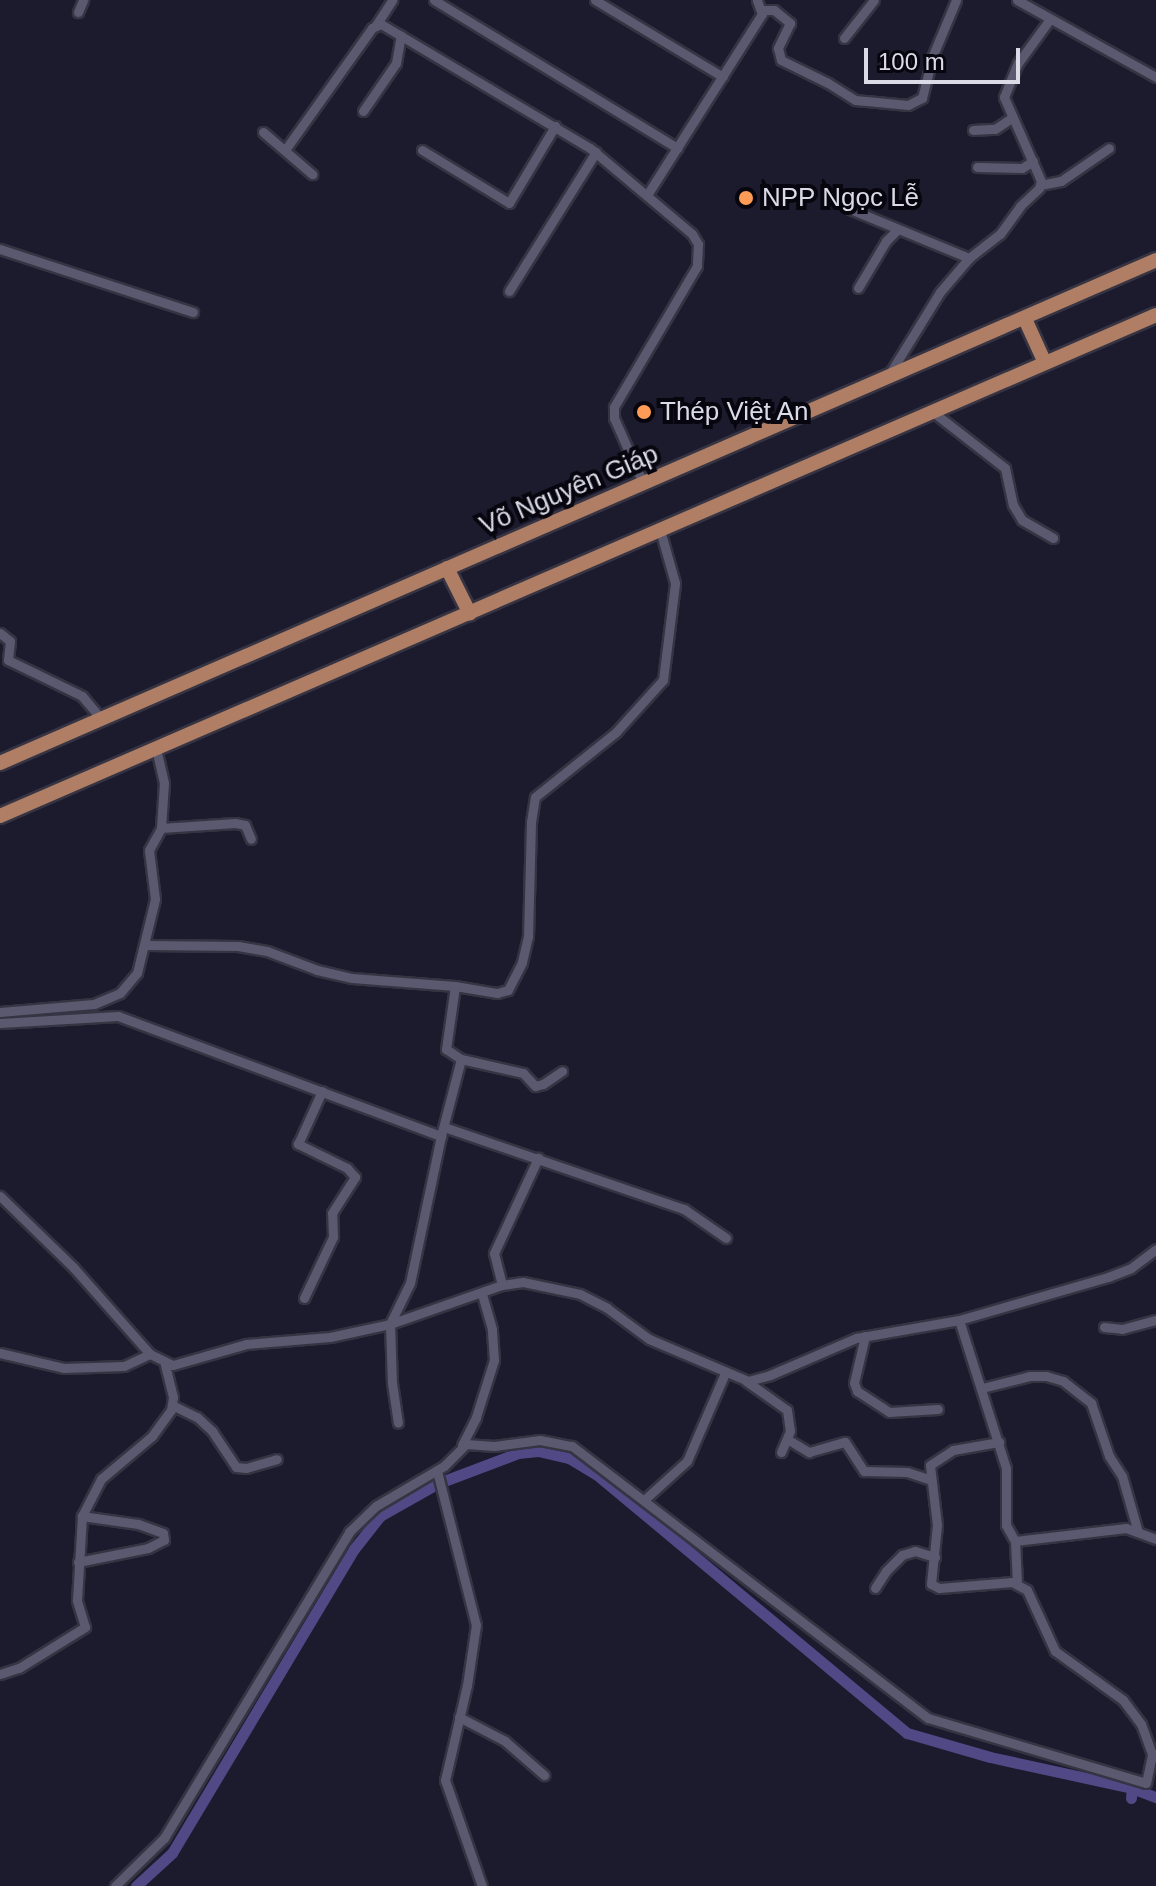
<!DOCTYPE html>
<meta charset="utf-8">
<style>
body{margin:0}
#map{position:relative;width:1156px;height:1886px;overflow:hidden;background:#1c1a2d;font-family:Arial,sans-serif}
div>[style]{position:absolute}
.canal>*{height:11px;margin:-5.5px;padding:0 5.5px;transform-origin:5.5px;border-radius:5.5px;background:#504986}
.roads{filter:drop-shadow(2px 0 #363443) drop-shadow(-2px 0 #363443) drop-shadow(0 2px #363443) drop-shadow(0 -2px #363443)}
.minor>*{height:9px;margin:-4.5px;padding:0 4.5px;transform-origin:4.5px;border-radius:4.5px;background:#5a596f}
.primary>*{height:14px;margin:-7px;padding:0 7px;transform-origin:7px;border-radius:7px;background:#b07e64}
.dots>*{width:22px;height:22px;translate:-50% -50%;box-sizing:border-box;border:4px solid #07060e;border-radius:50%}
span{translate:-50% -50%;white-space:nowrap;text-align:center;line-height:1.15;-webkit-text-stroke:8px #07060e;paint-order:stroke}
.poi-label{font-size:26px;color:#dbdbe8}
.left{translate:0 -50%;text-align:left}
.street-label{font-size:26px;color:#dbdbe8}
.scale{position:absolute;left:864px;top:48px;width:156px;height:36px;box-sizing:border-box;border:4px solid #dbdbe8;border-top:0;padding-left:10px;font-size:24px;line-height:28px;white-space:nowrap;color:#dbdbe8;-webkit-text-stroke:6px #07060e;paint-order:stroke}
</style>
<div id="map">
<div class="canal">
<div style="left:444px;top:1481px;width:79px;rotate:-20.7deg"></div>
<div style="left:518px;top:1453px;width:20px;rotate:-6deg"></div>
<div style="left:538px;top:1451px;width:32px;rotate:13deg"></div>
<div style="left:569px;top:1458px;width:31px;rotate:31deg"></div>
<div style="left:596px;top:1474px;width:405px;rotate:39.8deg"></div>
<div style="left:907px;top:1733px;width:86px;rotate:16.1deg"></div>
<div style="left:990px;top:1757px;width:145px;rotate:12.3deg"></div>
<div style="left:1131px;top:1798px;width:10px;rotate:-84deg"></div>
<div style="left:1132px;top:1788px;width:26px;rotate:21deg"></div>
<div style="left:136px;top:1886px;width:49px;rotate:-42.5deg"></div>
<div style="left:172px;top:1853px;width:354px;rotate:-59.1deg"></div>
<div style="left:354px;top:1549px;width:42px;rotate:-51.8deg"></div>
<div style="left:380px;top:1516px;width:63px;rotate:-29.4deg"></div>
</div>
<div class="roads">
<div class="minor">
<div style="left:434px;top:0;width:285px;rotate:31.3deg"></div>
<div style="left:595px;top:0;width:149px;rotate:31deg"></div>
<div style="left:1017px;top:0;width:159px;rotate:29deg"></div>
<div style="left:762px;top:10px;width:12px"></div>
<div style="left:774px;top:10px;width:21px;rotate:39deg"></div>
<div style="left:790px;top:23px;width:28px;rotate:116deg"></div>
<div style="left:778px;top:48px;width:12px;rotate:76deg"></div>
<div style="left:781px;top:60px;width:52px;rotate:26.1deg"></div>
<div style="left:828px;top:83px;width:32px;rotate:32deg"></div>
<div style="left:855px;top:100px;width:53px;rotate:5.4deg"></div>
<div style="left:908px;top:105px;width:16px;rotate:-27deg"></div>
<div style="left:922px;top:98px;width:44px;rotate:-75.7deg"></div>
<div style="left:933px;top:55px;width:60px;rotate:-67.3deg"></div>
<div style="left:78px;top:12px;width:13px;rotate:-67deg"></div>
<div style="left:376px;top:25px;width:30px;rotate:-57deg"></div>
<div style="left:844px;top:38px;width:48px;rotate:-51.7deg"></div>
<div style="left:363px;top:111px;width:58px;rotate:-55.5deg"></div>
<div style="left:396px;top:63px;width:28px;rotate:-80deg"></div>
<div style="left:973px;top:130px;width:22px;rotate:-3deg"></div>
<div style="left:995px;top:129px;width:18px;rotate:-34deg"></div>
<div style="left:263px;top:132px;width:65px;rotate:40.6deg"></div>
<div style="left:285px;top:150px;width:150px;rotate:-54.5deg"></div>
<div style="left:372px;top:28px;width:10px;rotate:-24deg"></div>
<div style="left:381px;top:24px;width:243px;rotate:30.7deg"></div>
<div style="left:590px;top:148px;width:133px;rotate:40.1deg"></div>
<div style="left:692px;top:234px;width:12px;rotate:59deg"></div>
<div style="left:698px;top:244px;width:22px;rotate:93deg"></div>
<div style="left:697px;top:266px;width:164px;rotate:120.5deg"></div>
<div style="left:614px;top:407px;width:11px;rotate:90deg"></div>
<div style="left:614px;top:418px;width:71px;rotate:66deg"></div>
<div style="left:422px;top:150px;width:102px;rotate:31.3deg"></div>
<div style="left:509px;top:203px;width:90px;rotate:-59.1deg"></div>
<div style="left:977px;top:167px;width:45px;rotate:1.3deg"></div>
<div style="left:1022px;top:168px;width:13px;rotate:-32deg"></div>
<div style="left:1040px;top:185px;width:21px;rotate:-11deg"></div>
<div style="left:1061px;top:181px;width:58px;rotate:-34.5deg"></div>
<div style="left:647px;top:195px;width:214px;rotate:-57.6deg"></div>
<div style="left:762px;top:14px;width:15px;rotate:-110deg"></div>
<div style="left:850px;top:209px;width:129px;rotate:22.4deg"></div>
<div style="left:0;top:249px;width:203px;rotate:18.1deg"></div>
<div style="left:858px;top:288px;width:55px;rotate:-59.2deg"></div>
<div style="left:886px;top:241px;width:16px;rotate:-45deg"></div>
<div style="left:509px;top:291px;width:164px;rotate:-58deg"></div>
<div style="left:890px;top:373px;width:95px;rotate:-58.3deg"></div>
<div style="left:940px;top:292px;width:45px;rotate:-49.5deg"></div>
<div style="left:969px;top:258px;width:39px;rotate:-38deg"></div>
<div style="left:1000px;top:234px;width:34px;rotate:-54deg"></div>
<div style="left:1020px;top:206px;width:26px;rotate:-43deg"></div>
<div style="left:1039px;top:188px;width:7px;rotate:-74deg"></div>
<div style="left:1041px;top:181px;width:92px;rotate:-113.8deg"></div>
<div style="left:1004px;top:97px;width:37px;rotate:-68deg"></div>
<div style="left:1018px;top:63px;width:54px;rotate:-54deg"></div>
<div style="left:933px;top:412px;width:91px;rotate:37.9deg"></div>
<div style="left:1005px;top:468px;width:38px;rotate:78deg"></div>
<div style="left:1013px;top:505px;width:17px;rotate:59deg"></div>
<div style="left:1022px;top:520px;width:36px;rotate:30deg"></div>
<div style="left:0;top:633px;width:13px;rotate:39deg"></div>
<div style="left:10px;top:641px;width:19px;rotate:96deg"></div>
<div style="left:8px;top:660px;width:82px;rotate:25.9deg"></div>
<div style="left:82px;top:696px;width:30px;rotate:50deg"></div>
<div style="left:161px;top:828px;width:74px;rotate:-3.9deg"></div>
<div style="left:235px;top:823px;width:10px;rotate:11deg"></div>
<div style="left:245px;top:825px;width:15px;rotate:67deg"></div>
<div style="left:147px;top:945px;width:91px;rotate:0.6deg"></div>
<div style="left:238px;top:946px;width:29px;rotate:10deg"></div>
<div style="left:267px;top:951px;width:53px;rotate:20.8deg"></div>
<div style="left:317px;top:970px;width:36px;rotate:13deg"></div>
<div style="left:352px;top:978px;width:103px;rotate:4.4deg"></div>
<div style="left:455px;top:986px;width:64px;rotate:98.1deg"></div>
<div style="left:446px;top:1049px;width:18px;rotate:34deg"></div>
<div style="left:461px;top:1059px;width:80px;rotate:104.6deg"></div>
<div style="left:455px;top:986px;width:43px;rotate:9.5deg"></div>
<div style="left:497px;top:993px;width:11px;rotate:-15deg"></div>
<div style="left:508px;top:990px;width:31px;rotate:-63deg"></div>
<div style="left:522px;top:962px;width:26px;rotate:-77deg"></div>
<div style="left:528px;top:937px;width:115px;rotate:-88.5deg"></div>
<div style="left:531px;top:822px;width:25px;rotate:-81deg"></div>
<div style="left:535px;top:797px;width:104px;rotate:-38.7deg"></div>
<div style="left:616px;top:732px;width:70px;rotate:-47.9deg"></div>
<div style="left:663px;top:680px;width:98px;rotate:-82.9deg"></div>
<div style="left:675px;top:583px;width:55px;rotate:-105.8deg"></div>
<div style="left:0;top:1012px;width:94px;rotate:-4.9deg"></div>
<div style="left:94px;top:1004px;width:28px;rotate:-23deg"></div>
<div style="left:120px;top:993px;width:26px;rotate:-50deg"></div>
<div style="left:137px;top:973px;width:76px;rotate:-76.3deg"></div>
<div style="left:155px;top:899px;width:49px;rotate:-97deg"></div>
<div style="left:149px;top:850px;width:25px;rotate:-61deg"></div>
<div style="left:161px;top:828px;width:45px;rotate:-86.2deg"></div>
<div style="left:164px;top:783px;width:36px;rotate:-103deg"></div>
<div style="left:0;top:1023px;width:118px;rotate:-3.4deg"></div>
<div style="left:118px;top:1016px;width:345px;rotate:20.4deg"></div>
<div style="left:441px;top:1136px;width:150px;rotate:101.9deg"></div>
<div style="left:410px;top:1283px;width:46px;rotate:116deg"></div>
<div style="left:390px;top:1324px;width:59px;rotate:88.1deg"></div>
<div style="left:392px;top:1383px;width:40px;rotate:81.5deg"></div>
<div style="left:461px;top:1059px;width:64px;rotate:12.7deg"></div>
<div style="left:523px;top:1073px;width:18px;rotate:47deg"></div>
<div style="left:535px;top:1086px;width:8px;rotate:-14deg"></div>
<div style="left:543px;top:1084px;width:23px;rotate:-34deg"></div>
<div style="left:444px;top:1127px;width:254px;rotate:18.9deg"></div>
<div style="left:684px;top:1209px;width:51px;rotate:34.6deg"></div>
<div style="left:0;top:1196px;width:102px;rotate:44.2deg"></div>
<div style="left:73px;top:1267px;width:116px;rotate:48.5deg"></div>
<div style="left:150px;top:1354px;width:25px;rotate:26deg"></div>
<div style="left:173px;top:1365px;width:76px;rotate:-16deg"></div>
<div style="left:246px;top:1344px;width:84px;rotate:-4.8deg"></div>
<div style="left:330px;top:1337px;width:61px;rotate:-12.2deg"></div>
<div style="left:390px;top:1324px;width:119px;rotate:-19.2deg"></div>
<div style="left:502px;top:1285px;width:21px;rotate:-8deg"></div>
<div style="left:523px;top:1282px;width:58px;rotate:11.9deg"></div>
<div style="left:580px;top:1294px;width:30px;rotate:27deg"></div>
<div style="left:607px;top:1308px;width:52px;rotate:36.4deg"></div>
<div style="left:649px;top:1339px;width:108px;rotate:23deg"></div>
<div style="left:748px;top:1381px;width:23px;rotate:-15deg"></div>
<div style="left:770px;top:1375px;width:94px;rotate:-23.3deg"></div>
<div style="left:856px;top:1338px;width:105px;rotate:-9.9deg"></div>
<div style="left:959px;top:1320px;width:155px;rotate:-16.1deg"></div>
<div style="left:1108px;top:1277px;width:25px;rotate:-21deg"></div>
<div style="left:1131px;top:1268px;width:31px;rotate:-37deg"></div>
<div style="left:502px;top:1285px;width:33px;rotate:-104deg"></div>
<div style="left:494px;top:1253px;width:105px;rotate:-65.1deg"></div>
<div style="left:304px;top:1298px;width:68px;rotate:-64.6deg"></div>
<div style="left:333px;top:1237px;width:24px;rotate:-92deg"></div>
<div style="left:332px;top:1213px;width:43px;rotate:-57.4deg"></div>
<div style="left:355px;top:1177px;width:12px;rotate:-132deg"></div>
<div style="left:347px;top:1168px;width:55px;rotate:-153.9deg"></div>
<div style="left:298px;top:1144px;width:58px;rotate:-65.6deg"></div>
<div style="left:959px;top:1320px;width:155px;rotate:72.4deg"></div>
<div style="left:1006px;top:1468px;width:57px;rotate:90deg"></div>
<div style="left:1006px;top:1525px;width:18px;rotate:61deg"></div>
<div style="left:1015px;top:1541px;width:42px;rotate:87.3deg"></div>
<div style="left:1104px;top:1327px;width:18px;rotate:6deg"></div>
<div style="left:1122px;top:1329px;width:35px;rotate:-15deg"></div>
<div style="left:865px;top:1336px;width:48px;rotate:103.2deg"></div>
<div style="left:854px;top:1383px;width:9px;rotate:69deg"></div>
<div style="left:857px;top:1391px;width:38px;rotate:33deg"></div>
<div style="left:889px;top:1412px;width:49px;rotate:-3.5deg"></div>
<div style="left:0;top:1353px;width:66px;rotate:13.2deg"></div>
<div style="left:64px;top:1368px;width:60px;rotate:-1.9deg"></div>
<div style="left:124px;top:1366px;width:29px;rotate:-25deg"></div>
<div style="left:746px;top:1381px;width:50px;rotate:35.3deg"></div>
<div style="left:787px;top:1410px;width:21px;rotate:82deg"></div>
<div style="left:790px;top:1431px;width:23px;rotate:113deg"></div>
<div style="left:982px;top:1388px;width:49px;rotate:-14deg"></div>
<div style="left:1030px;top:1376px;width:16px"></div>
<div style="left:1046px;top:1376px;width:18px;rotate:16deg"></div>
<div style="left:1063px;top:1381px;width:36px;rotate:38deg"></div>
<div style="left:1091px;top:1403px;width:56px;rotate:71.2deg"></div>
<div style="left:1109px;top:1456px;width:24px;rotate:57deg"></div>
<div style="left:1122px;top:1476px;width:58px;rotate:74.1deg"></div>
<div style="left:174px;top:1406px;width:25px;rotate:26deg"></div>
<div style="left:197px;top:1417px;width:21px;rotate:43deg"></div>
<div style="left:212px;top:1431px;width:43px;rotate:56.3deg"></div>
<div style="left:236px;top:1467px;width:10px;rotate:6deg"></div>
<div style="left:246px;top:1468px;width:32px;rotate:-16deg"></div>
<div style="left:787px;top:1439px;width:26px;rotate:31deg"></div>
<div style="left:809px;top:1452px;width:37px;rotate:-16deg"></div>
<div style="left:845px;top:1442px;width:35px;rotate:57deg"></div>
<div style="left:864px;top:1471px;width:43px;rotate:1.3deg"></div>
<div style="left:907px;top:1472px;width:23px;rotate:18deg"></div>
<div style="left:462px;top:1445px;width:31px;rotate:-63deg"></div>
<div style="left:476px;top:1417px;width:60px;rotate:-72.5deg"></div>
<div style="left:494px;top:1360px;width:31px;rotate:-94deg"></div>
<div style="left:492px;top:1329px;width:37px;rotate:-106deg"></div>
<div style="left:437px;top:1471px;width:159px;rotate:75.8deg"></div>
<div style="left:476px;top:1625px;width:61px;rotate:98.5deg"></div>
<div style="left:467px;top:1685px;width:98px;rotate:103deg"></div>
<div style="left:445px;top:1780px;width:112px;rotate:70.8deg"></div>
<div style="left:644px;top:1500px;width:58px;rotate:-42.2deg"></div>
<div style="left:687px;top:1461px;width:96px;rotate:-66.6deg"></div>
<div style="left:1015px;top:1541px;width:112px;rotate:-6.7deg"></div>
<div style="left:1126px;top:1528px;width:32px;rotate:20deg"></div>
<div style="left:78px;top:1562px;width:71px;rotate:-11.3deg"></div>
<div style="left:148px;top:1548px;width:18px;rotate:-27deg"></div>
<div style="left:164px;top:1540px;width:7px;rotate:-98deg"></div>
<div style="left:163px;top:1533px;width:27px;rotate:-160deg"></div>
<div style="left:138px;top:1524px;width:57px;rotate:-171.9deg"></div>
<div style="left:875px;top:1588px;width:20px;rotate:-57deg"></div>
<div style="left:886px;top:1571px;width:23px;rotate:-45deg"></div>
<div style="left:902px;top:1555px;width:14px;rotate:-17deg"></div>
<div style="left:915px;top:1551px;width:21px;rotate:17deg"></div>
<div style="left:0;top:1674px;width:20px;rotate:-18deg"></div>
<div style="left:19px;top:1668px;width:78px;rotate:-31.8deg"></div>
<div style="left:85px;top:1627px;width:28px;rotate:-107deg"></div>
<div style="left:77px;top:1600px;width:84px;rotate:-86.6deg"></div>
<div style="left:82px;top:1516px;width:42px;rotate:-62.8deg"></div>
<div style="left:101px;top:1479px;width:67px;rotate:-40.1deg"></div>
<div style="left:152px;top:1436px;width:32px;rotate:-54deg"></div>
<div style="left:171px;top:1410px;width:13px;rotate:-81deg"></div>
<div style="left:173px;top:1397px;width:34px;rotate:-104deg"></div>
<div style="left:459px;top:1717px;width:52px;rotate:27.6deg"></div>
<div style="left:505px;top:1741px;width:52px;rotate:41.1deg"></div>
<div style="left:115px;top:1886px;width:69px;rotate:-44.4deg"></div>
<div style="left:164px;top:1838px;width:358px;rotate:-58.8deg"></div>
<div style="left:349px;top:1532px;width:37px;rotate:-44deg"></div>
<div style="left:376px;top:1506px;width:79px;rotate:-30.5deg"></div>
<div style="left:444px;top:1466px;width:31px;rotate:-45deg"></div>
<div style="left:466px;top:1444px;width:28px;rotate:4deg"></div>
<div style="left:494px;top:1446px;width:46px;rotate:-7.4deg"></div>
<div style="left:540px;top:1440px;width:33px;rotate:11deg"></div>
<div style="left:572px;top:1446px;width:448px;rotate:37.4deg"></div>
<div style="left:928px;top:1718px;width:227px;rotate:16.6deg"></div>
<div style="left:1146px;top:1783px;width:30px;rotate:-78deg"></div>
<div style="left:1152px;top:1754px;width:32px;rotate:-110deg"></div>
<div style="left:1141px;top:1724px;width:30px;rotate:-127deg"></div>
<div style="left:1123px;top:1700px;width:84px;rotate:-144.2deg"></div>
<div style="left:1055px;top:1651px;width:67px;rotate:-114.7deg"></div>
<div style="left:1027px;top:1590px;width:17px;rotate:-152deg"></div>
<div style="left:1012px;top:1582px;width:73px;rotate:175.3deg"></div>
<div style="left:939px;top:1588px;width:9px;rotate:-153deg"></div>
<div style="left:931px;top:1584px;width:59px;rotate:-84.2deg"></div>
<div style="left:937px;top:1525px;width:60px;rotate:-96.7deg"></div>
<div style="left:930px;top:1465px;width:27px;rotate:-33deg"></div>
<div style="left:953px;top:1450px;width:47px;rotate:-9.9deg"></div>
</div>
<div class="primary">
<div style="left:1025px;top:319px;width:48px;rotate:65.6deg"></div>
<div style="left:447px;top:568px;width:51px;rotate:63.4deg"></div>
<div style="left:0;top:763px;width:1261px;rotate:-23.51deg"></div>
<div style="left:0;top:816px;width:1260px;rotate:-23.43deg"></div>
</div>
</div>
<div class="dots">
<div style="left:746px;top:198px;background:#fe9c57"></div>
<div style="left:644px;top:412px;background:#fe9c57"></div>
</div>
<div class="poi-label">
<span class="left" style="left:762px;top:198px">NPP Ngọc Lễ</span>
<span class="left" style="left:660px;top:412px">Thép Việt An</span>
</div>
<div class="street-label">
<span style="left:569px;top:490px;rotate:-23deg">Võ Nguyên Giáp</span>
</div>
<div class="scale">100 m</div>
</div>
